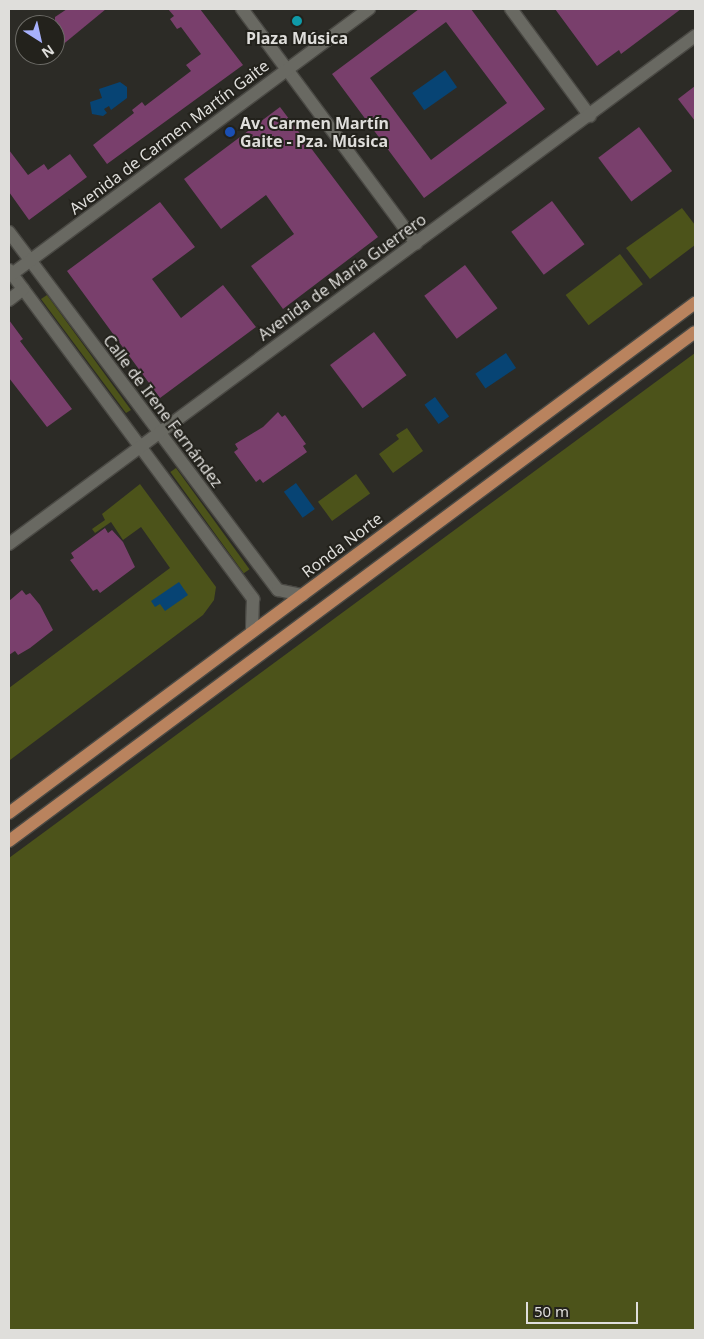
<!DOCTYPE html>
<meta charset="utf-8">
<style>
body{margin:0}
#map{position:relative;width:704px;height:1339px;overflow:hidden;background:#2c2b26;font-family:"Noto Sans",sans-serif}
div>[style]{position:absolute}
.green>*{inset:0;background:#4c531a;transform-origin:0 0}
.water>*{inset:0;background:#074474;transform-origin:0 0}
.building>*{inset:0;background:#793f6c;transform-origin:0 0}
.roads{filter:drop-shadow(1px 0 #4a4944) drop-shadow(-1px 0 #4a4944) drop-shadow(0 1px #4a4944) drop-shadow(0 -1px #4a4944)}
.minor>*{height:12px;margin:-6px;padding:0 6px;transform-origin:6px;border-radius:6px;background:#696962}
.major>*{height:12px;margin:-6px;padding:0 6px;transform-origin:6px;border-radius:6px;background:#b9835e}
.dots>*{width:14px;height:14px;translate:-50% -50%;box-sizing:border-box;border:2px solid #23221c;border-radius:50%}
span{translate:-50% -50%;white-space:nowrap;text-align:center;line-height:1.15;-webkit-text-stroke:4px #23221c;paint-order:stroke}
.poi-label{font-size:16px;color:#dfdedb;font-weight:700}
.left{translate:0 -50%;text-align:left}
.street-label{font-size:16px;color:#dfdedb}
.frame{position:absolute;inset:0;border:10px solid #dfdedb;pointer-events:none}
.north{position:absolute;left:15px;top:15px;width:50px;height:50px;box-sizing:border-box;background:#23221c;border:1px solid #6e6d68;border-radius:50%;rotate:145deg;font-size:14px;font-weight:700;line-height:20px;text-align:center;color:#dfdedb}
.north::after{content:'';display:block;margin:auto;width:18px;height:22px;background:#a7b1fc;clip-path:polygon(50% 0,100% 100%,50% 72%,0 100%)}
.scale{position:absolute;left:526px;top:1302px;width:112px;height:22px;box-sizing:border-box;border:2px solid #dfdedb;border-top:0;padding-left:6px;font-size:15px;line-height:18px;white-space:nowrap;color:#dfdedb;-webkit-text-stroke:4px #23221c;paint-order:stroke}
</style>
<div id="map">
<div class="green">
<div style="clip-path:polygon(682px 208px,695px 225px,695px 245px,650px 279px,626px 248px)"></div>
<div style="left:620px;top:254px;width:38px;height:68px;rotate:53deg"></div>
<div style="clip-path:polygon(47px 295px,131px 410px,126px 413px,41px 299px)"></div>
<div style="clip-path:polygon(695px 353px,695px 1330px,9px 1330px,9px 858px)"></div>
<div style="clip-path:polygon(407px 428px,423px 451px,393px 473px,379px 454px,399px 439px,396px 435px)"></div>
<div style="left:176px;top:468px;width:125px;height:7px;rotate:54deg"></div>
<div style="left:356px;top:474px;width:24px;height:47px;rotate:54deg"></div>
<div style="clip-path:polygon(140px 484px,216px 587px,214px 600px,203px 615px,10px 760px,9px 688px,170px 568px,141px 527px,123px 540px,111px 522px,95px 533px,92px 529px,105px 520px,102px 514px)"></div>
</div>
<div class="water">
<div style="left:445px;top:70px;width:21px;height:40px;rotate:55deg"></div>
<div style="clip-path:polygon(120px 82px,127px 87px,127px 98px,111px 110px,109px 106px,104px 109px,107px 113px,103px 116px,92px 114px,90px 102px,102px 98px,99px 89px)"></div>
<div style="left:506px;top:353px;width:18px;height:37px;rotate:56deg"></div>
<div style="left:435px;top:397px;width:24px;height:13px;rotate:54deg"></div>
<div style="left:296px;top:483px;width:32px;height:15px;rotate:54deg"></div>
<div style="clip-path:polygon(179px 582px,188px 595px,165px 611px,160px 604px,155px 607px,151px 601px)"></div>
</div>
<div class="building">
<div style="clip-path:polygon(67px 9px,106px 9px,55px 51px,55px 17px)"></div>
<div style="clip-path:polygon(168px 9px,200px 9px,243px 65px,107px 164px,93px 145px,134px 113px,132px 110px,142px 102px,145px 106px,191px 71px,186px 65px,201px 54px,181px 27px,177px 29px,170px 19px,174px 16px)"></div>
<div style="clip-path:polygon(evenodd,419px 9px,471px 9px,545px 109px,424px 198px,332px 74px,419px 9px,446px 22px,507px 103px,431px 160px,370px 78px,446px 22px)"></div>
<div style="clip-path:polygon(555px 9px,681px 9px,621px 54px,619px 50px,597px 66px)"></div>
<div style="clip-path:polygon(695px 86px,695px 121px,678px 99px)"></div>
<div style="clip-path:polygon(280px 107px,378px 237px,283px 309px,251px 266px,294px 234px,266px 195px,221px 229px,184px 179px)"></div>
<div style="left:639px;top:127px;width:55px;height:51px;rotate:53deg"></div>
<div style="clip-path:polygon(9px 150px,28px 175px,44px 164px,48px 170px,70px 154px,87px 177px,29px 220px,9px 192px)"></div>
<div style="left:552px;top:201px;width:54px;height:51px;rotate:53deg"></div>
<div style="clip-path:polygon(160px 202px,195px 247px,152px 279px,181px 318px,223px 285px,256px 327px,160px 398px,67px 271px)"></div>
<div style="left:465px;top:265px;width:54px;height:51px;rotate:53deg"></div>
<div style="clip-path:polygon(9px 320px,23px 339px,20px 341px,72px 409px,47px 427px,9px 378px)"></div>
<div style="left:374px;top:332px;width:54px;height:55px;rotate:53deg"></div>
<div style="clip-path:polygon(278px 412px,282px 417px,285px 415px,306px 444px,303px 446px,307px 452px,263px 483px,260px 479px,256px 482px,234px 452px,238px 449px,235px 444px,263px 427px)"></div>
<div style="clip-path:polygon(105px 528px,108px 533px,112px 530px,123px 542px,135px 567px,100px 593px,97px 589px,93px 591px,70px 560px,74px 558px,71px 553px)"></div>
<div style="clip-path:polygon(22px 590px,26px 595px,30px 593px,40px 605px,53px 630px,30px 648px,18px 655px,15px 651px,9px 655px,9px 601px)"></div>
</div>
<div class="roads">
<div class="minor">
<div style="left:242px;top:9px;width:292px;rotate:53.4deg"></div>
<div style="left:511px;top:9px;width:133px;rotate:53.6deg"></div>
<div style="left:9px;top:232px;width:448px;rotate:53.1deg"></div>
<div style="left:278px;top:590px;width:25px;rotate:12deg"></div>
<div style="left:9px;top:270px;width:410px;rotate:53.4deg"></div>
<div style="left:253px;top:599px;width:33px;rotate:92deg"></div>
<div style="left:12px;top:274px;width:445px;rotate:-36.6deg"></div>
<div style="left:9px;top:300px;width:18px;rotate:-38deg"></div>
<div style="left:9px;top:544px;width:854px;rotate:-36.52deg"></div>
</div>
<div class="major">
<div style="left:9px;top:813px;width:855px;rotate:-36.63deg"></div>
<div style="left:9px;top:841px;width:854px;rotate:-36.57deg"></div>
</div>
</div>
<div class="dots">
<div style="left:297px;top:21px;background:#0f9aa8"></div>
<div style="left:230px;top:132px;background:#1a4fb4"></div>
</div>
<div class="poi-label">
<span style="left:297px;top:38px">Plaza Música</span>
<span class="left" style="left:240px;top:132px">Av. Carmen Martín<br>Gaite - Pza. Música</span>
</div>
<div class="street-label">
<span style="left:169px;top:137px;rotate:-37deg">Avenida de Carmen Martín Gaite</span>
<span style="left:342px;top:277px;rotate:-36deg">Avenida de María Guerrero</span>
<span style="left:163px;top:411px;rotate:53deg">Calle de Irene Fernández</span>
<span style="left:342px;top:545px;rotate:-37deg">Ronda Norte</span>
</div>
<div class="frame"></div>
<div class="north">N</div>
<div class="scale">50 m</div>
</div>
